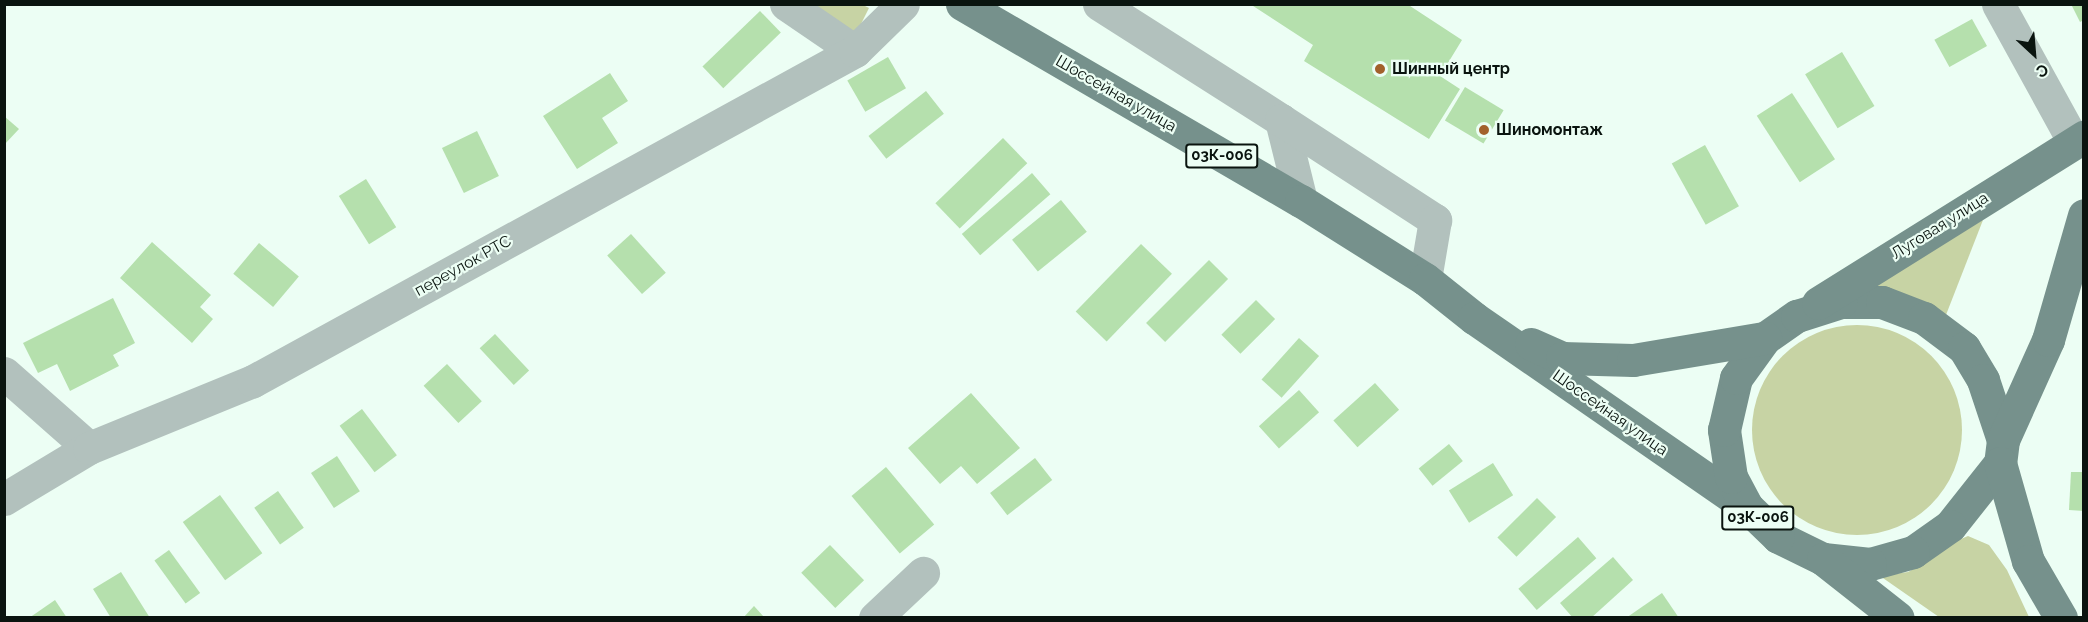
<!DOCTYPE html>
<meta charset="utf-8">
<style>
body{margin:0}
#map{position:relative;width:2088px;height:622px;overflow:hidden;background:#ecfef4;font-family:Raleway,sans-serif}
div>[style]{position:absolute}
.green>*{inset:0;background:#c7d3a4}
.round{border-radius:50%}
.building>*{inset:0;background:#b5e0ad;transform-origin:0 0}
.minor>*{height:33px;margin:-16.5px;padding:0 16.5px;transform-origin:16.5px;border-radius:16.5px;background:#b2c1bd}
.major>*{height:33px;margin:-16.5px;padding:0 16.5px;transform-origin:16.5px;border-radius:16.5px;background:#76918c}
.dots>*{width:16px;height:16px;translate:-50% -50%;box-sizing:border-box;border:3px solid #ecfef4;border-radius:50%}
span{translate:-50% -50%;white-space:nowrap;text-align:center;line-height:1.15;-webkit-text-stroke:4.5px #ecfef4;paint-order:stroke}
.shield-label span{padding:2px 4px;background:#ecfef4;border:2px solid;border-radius:4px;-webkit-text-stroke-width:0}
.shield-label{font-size:15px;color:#0a140f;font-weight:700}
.poi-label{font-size:16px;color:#0a140f;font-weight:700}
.left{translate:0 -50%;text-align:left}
.street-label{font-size:16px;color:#0a140f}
.frame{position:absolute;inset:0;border:6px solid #0a140f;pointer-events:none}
.north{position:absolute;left:2004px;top:24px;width:60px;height:60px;-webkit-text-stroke:4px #ecfef4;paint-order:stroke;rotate:154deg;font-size:16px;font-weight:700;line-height:24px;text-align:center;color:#0a140f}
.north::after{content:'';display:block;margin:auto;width:21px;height:27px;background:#0a140f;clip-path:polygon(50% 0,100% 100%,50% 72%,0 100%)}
</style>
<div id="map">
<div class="green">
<div style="clip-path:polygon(810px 5px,863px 5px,869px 8px,856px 34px)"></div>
<div style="clip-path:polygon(1983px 220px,1937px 338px,1858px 286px)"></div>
<div class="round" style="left:1752px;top:325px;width:210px;height:210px"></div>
<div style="clip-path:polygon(1968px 536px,1989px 545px,2007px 570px,2029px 617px,1939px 617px,1880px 576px,1908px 572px,1932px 559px,1954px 542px)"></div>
</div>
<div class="building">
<div style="clip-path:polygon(1250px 4px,1407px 4px,1462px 40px,1440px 76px,1460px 89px,1429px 139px,1304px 61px,1313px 45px)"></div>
<div style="clip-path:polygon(2071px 4px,2084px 4px,2084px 20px,2080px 22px)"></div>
<div style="left:760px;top:11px;width:30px;height:80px;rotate:46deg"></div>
<div style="left:1972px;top:19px;width:31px;height:43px;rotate:61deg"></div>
<div style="left:1842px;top:52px;width:63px;height:43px;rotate:59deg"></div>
<div style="left:888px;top:57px;width:36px;height:47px;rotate:60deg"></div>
<div style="clip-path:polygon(610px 73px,628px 101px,602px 118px,618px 143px,577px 169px,543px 116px)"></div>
<div style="left:1465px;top:87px;width:45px;height:39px;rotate:31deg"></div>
<div style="left:926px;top:91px;width:29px;height:73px;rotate:52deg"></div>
<div style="left:1792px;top:93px;width:79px;height:42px;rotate:57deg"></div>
<div style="clip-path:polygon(4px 116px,19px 129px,4px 145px)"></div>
<div style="left:477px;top:131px;width:50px;height:39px;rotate:64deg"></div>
<div style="left:1003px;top:138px;width:35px;height:94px;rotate:46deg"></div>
<div style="left:1705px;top:145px;width:70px;height:38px;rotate:61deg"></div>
<div style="left:1032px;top:173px;width:28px;height:93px;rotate:49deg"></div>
<div style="left:366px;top:179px;width:57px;height:32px;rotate:58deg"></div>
<div style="left:1061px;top:200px;width:41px;height:63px;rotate:51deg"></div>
<div style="left:631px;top:234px;width:52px;height:32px;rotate:48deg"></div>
<div style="clip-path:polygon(152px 242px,211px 295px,200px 307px,213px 319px,192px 343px,120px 278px)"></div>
<div style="left:259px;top:243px;width:52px;height:40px;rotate:40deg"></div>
<div style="left:1141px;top:244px;width:43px;height:94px;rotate:44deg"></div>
<div style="left:1209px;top:260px;width:27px;height:89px;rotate:45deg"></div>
<div style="clip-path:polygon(113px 298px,135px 343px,113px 355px,119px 366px,70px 391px,57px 364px,38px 373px,23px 343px)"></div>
<div style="left:1256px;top:300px;width:27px;height:49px;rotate:45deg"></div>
<div style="left:495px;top:334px;width:50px;height:21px;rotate:47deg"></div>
<div style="left:1299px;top:338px;width:27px;height:56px;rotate:42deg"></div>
<div style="left:447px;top:364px;width:51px;height:32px;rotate:47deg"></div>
<div style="left:1375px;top:383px;width:36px;height:56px;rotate:48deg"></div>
<div style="left:1299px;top:390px;width:30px;height:54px;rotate:48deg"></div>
<div style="clip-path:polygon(971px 393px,1020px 448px,977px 484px,961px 466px,940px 484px,908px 448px)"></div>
<div style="left:362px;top:409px;width:58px;height:28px;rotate:53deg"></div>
<div style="left:1449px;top:444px;width:22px;height:39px;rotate:51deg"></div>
<div style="left:337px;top:456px;width:42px;height:31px;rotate:57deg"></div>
<div style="left:1035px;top:458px;width:28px;height:57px;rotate:52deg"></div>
<div style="left:1493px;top:463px;width:38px;height:52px;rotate:58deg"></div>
<div style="left:886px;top:467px;width:75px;height:45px;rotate:50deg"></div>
<div style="clip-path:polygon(2071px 472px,2084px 472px,2084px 511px,2069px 510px)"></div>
<div style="left:278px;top:491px;width:45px;height:29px;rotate:55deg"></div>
<div style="left:220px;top:495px;width:72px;height:46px;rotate:54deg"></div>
<div style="left:1537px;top:498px;width:27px;height:56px;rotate:45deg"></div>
<div style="left:1578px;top:537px;width:28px;height:79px;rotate:49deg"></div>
<div style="left:830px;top:545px;width:49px;height:40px;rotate:46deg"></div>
<div style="left:169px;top:550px;width:53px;height:18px;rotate:54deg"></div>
<div style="clip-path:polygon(1613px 557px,1633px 580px,1591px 618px,1573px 618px,1560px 603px)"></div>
<div style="clip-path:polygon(121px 572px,150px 618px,111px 618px,93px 589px)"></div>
<div style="clip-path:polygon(1662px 593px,1679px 618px,1626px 618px)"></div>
<div style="clip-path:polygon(55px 600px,67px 618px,29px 618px)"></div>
<div style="clip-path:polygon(754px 606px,765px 618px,743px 618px)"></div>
</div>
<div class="minor">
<div style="left:786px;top:4px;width:83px;rotate:34.3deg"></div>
<div style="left:1099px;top:4px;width:216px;rotate:32.5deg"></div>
<div style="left:1281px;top:120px;width:83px;rotate:76.1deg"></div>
<div style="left:1998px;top:4px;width:158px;rotate:61.2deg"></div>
<div style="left:1281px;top:120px;width:184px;rotate:33deg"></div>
<div style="left:1435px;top:220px;width:60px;rotate:99.6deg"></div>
<div style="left:4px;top:373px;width:113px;rotate:41.4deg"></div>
<div style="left:4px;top:499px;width:99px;rotate:-31deg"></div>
<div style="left:89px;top:448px;width:177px;rotate:-22.2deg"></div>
<div style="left:253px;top:381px;width:687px;rotate:-28.73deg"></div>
<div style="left:855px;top:51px;width:67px;rotate:-44.4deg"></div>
<div style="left:875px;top:618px;width:66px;rotate:-43.2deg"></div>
</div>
<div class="major">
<div style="left:962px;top:4px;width:392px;rotate:30.2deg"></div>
<div style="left:1301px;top:201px;width:146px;rotate:32.2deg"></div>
<div style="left:1425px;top:279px;width:63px;rotate:38.5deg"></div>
<div style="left:1474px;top:318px;width:332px;rotate:34.7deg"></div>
<div style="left:1841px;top:302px;width:41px"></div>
<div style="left:1882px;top:302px;width:45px;rotate:20.9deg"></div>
<div style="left:1924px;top:318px;width:50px;rotate:36.9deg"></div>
<div style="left:1964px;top:348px;width:37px;rotate:59deg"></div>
<div style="left:1983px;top:380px;width:63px;rotate:71.6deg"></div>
<div style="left:2003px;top:440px;width:23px;rotate:97deg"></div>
<div style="left:2000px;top:463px;width:80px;rotate:128.4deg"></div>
<div style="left:1950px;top:526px;width:45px;rotate:144.9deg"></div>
<div style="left:1913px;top:552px;width:45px;rotate:164.4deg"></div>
<div style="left:1870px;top:564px;width:47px;rotate:-173.9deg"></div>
<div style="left:1823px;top:559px;width:50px;rotate:-153.9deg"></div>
<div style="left:1778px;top:537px;width:43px;rotate:-135.9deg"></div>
<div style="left:1747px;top:507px;width:34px;rotate:-118deg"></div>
<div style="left:1731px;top:477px;width:48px;rotate:-98.5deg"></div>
<div style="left:1724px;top:430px;width:53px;rotate:-77deg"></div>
<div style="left:1736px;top:378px;width:49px;rotate:-54.1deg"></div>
<div style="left:1765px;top:338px;width:39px;rotate:-35deg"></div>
<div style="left:1797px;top:316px;width:46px;rotate:-17.7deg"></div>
<div style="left:1818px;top:303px;width:314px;rotate:-32deg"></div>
<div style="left:1531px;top:344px;width:34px;rotate:24deg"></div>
<div style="left:1562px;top:358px;width:71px;rotate:1.6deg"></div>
<div style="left:1633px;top:360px;width:134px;rotate:-9.5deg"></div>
<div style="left:2003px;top:440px;width:110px;rotate:-65.8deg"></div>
<div style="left:2048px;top:340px;width:130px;rotate:-73.9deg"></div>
<div style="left:2000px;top:463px;width:102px;rotate:74.1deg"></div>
<div style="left:2028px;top:561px;width:66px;rotate:59.9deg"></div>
<div style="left:1823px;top:559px;width:95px;rotate:38.2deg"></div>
</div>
<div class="dots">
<div style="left:1380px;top:69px;background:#a2612b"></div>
<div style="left:1484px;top:130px;background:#a2612b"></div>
</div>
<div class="shield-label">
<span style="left:1222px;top:156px">03К-006</span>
<span style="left:1758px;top:518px">03К-006</span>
</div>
<div class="poi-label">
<span class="left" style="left:1392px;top:69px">Шинный центр</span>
<span class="left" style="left:1496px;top:130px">Шиномонтаж</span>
</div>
<div class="street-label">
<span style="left:1116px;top:94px;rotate:30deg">Шоссейная улица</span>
<span style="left:1940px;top:226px;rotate:-32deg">Луговая улица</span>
<span style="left:463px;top:266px;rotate:-29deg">переулок РТС</span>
<span style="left:1610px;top:413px;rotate:35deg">Шоссейная улица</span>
</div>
<div class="frame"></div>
<div class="north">С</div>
</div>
